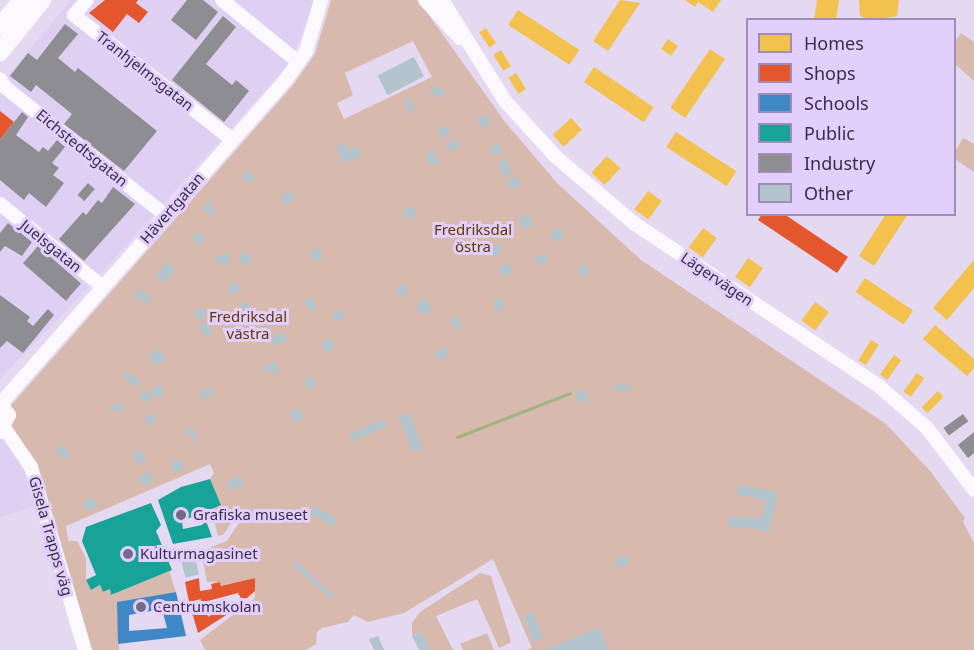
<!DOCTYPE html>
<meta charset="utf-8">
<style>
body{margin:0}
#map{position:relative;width:974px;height:650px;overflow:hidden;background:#e4d9f1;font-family:"Noto Sans",sans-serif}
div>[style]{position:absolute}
.built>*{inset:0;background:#dfcff3}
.green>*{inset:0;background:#d7baad}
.homes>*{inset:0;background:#f2c14e;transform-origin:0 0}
.shops>*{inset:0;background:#e4572e}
.schools>*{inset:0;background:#3f88c5}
.public>*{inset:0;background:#17a398}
.industry>*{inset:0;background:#8d8d92;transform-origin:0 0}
.stream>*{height:3px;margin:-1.5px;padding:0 1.5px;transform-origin:1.5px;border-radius:1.5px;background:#a2b381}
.building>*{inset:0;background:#b4c4cc;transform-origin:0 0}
.round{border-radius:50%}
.minor>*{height:14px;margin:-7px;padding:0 7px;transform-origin:7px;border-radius:7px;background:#fbf9fd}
.major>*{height:18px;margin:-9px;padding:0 9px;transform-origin:9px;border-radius:9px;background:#fbf9fd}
.dots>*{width:16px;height:16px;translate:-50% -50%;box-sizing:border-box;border:3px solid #e3cffb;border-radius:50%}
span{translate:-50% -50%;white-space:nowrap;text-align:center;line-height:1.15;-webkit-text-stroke:6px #e3cffb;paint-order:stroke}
.street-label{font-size:15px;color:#3a2d49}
.park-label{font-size:15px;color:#613700}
.poi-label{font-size:15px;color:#3a2d49}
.left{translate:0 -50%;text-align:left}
.legend{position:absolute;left:746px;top:18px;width:210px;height:198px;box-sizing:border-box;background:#e3cffb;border:2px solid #9f8eb4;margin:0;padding:8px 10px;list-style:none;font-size:18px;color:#3a2d49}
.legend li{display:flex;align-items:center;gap:12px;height:30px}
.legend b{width:30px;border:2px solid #9f8eb4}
</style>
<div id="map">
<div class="built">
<div style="clip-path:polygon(71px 0,315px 0,294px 53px,281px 72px,91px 285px,0 379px,0 85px)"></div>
<div style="clip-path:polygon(0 436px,22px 458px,38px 506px,0 517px)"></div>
</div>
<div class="green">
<div style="clip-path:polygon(evenodd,331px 0,418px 0,505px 122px,557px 183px,641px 260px,886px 424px,930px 471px,965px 518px,963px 522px,974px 543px,974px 650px,526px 650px,532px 648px,493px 559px,404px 613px,368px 622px,354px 615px,348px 622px,322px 628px,317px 632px,316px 644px,306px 650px,205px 650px,200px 640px,255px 598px,255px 578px,221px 586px,220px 582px,207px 582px,201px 551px,227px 541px,243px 517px,238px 513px,223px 535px,218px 536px,211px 509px,221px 505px,210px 479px,214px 473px,210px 464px,66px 526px,68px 541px,77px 541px,86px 558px,86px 580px,91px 590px,100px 585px,103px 592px,110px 589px,112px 595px,169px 571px,176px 592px,117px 602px,119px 650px,80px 650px,27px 471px,2px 437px,0 418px,294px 84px,315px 54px,331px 0,413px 41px,432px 77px,344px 119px,337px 103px,353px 95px,345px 73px,413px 41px)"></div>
<div style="clip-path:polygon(961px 33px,974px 42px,974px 81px,955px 64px,955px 42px)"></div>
<div style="clip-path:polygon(963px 138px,974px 144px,974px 172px,955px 159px,955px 152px)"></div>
<div style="clip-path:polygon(480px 573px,491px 576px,511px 642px,499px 648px,477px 599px,436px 616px,453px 650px,430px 650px,422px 632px,412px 636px,412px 623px,420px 612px)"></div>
<div style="clip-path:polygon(487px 633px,494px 650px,463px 650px,460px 644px)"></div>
</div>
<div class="homes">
<div style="clip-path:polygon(620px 0,640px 3px,608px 51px,593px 41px)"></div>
<div style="clip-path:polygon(685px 0,721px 0,713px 12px,698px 2px,695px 7px)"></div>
<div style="clip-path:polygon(817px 0,839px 0,836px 20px,814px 20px)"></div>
<div style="clip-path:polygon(859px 0,899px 0,897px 16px,872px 20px,860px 16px)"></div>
<div style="left:518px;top:10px;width:73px;height:18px;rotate:33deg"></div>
<div style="left:486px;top:28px;width:18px;height:8px;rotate:56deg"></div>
<div style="left:668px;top:39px;width:12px;height:12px;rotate:35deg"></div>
<div style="left:710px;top:49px;width:18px;height:71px;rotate:34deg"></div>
<div style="left:501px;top:50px;width:19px;height:9px;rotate:58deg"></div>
<div style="left:594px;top:67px;width:72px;height:18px;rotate:34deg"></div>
<div style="left:516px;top:73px;width:19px;height:9px;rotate:58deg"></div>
<div style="left:571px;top:118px;width:16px;height:25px;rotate:47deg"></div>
<div style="left:676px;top:132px;width:72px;height:18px;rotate:33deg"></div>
<div style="left:607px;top:156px;width:18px;height:23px;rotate:43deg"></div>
<div style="left:648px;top:191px;width:17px;height:23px;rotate:36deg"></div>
<div style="clip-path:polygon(886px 214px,908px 214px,874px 266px,859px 256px)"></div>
<div style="left:703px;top:228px;width:17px;height:24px;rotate:36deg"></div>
<div style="left:748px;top:258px;width:18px;height:23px;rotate:34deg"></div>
<div style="clip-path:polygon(974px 260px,974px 288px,947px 320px,933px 308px)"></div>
<div style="left:865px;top:278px;width:58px;height:17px;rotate:34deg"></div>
<div style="left:815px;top:302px;width:17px;height:23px;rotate:36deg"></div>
<div style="clip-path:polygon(935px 325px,974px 359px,974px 368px,967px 376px,923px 339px)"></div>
<div style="left:871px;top:340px;width:9px;height:24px;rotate:32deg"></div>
<div style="left:894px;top:355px;width:9px;height:24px;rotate:36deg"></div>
<div style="left:917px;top:373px;width:9px;height:23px;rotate:36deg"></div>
<div style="left:938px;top:391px;width:8px;height:23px;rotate:45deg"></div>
</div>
<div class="shops">
<div style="clip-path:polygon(105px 0,138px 0,136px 3px,148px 12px,139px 23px,127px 14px,113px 32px,89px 13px)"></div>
<div style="clip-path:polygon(0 111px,14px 122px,0 140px)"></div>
<div style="clip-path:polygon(762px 214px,784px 214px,848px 257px,837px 273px,758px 220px)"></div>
<div style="clip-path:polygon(199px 578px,200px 591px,212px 589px,211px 584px,220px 582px,221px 586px,255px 578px,255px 591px,247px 598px,242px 600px,238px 593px,204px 602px,208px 617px,226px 605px,231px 612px,198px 633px,190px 605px,201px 602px,201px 599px,189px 602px,185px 582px)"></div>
</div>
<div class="schools">
<div style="clip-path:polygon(evenodd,176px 592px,186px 636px,118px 644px,117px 602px,176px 592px,162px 609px,167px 628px,129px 631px,129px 615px,162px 609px)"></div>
</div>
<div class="public">
<div style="clip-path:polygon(210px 479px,221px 505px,182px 521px,183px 529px,202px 525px,206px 521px,212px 537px,173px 544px,158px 500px,181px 487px)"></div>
<div style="clip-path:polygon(151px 503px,161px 525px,156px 531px,172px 570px,111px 595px,110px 589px,103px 592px,100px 585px,91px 590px,86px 580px,96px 575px,82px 541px,86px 527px)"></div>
</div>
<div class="industry">
<div style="clip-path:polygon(187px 0,203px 0,218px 12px,196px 40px,171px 20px)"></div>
<div style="clip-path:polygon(223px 16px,236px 27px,206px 64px,232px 85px,236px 80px,249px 91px,224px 122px,172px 80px)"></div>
<div style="clip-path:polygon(65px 24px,78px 34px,58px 58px,75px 72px,78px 68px,157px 131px,124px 171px,64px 124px,72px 114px,36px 85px,31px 92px,10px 76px,28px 53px,37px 60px)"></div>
<div style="clip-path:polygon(22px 112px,28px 117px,16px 135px,39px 152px,43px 147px,48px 151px,57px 140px,65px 147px,52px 163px,59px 168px,53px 175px,64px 183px,46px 207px,29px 193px,24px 200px,0 180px,0 140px)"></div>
<div style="left:88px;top:183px;width:9px;height:16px;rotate:41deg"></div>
<div style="clip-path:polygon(113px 187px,135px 204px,84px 261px,59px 239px,83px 212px,86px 215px,98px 200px,102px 203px)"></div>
<div style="clip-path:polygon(8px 223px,32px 242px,22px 256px,5px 246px,0 252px,0 233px)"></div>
<div style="left:38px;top:246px;width:57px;height:23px;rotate:41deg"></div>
<div style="clip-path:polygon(0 295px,30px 317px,27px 321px,33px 326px,48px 309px,54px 315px,23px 353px,7px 341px,0 348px)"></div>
<div style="left:963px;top:414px;width:9px;height:24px;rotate:54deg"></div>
<div style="clip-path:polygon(974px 432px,974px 453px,968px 458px,958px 445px)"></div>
</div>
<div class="stream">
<div style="left:457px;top:437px;width:121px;rotate:-21.3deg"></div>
</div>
<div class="building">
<div style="left:414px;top:57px;width:22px;height:41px;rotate:63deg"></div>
<div style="left:434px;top:85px;width:13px;height:8px;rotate:29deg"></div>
<div style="clip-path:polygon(409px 97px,415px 111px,407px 114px,405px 99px)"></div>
<div class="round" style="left:478px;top:115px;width:12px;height:12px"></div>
<div class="round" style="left:437.5px;top:125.5px;width:11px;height:11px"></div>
<div style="clip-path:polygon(456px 139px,460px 148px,449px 151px,446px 144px)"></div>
<div style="clip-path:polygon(345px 143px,348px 150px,358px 146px,362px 156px,343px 163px,336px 146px)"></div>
<div style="clip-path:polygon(499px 144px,503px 153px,491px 154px,489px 148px)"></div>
<div style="left:434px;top:151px;width:12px;height:10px;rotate:66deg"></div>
<div style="clip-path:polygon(506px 159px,511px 171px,506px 178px,497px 163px)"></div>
<div style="left:248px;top:170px;width:10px;height:10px;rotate:37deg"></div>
<div class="round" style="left:508px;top:177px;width:12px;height:12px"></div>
<div style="left:291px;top:191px;width:10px;height:12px;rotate:66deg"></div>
<div style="clip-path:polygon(210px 200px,215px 212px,211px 216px,202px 209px)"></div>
<div class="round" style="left:404px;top:207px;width:12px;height:12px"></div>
<div style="left:529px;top:214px;width:12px;height:11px;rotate:70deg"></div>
<div class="round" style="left:551px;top:229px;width:12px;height:12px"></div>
<div class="round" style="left:192.5px;top:232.5px;width:11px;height:11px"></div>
<div style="clip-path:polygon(501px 243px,501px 254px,494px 257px,491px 248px)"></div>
<div style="left:318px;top:248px;width:11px;height:10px;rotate:63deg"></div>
<div style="clip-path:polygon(227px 253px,232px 265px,217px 264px,215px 258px)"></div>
<div style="left:545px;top:253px;width:9px;height:12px;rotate:63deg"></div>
<div class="round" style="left:239px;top:253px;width:12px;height:12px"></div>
<div style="left:167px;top:262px;width:12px;height:17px;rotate:42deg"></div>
<div style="left:509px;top:263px;width:10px;height:11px;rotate:66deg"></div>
<div class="round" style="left:577.5px;top:264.5px;width:11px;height:11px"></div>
<div style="left:237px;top:282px;width:9px;height:11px;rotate:63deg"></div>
<div style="left:404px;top:284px;width:12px;height:9px;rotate:70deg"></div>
<div style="clip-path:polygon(140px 289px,152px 299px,147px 304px,132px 295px)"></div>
<div style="clip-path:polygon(312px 297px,317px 310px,313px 312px,303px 302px)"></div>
<div style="clip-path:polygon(501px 297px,504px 306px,498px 314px,493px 302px)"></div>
<div class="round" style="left:417px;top:300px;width:14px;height:14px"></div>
<div style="clip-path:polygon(247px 301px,253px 316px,248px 319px,239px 305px)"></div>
<div class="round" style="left:194.5px;top:307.5px;width:11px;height:11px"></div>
<div class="round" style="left:332.5px;top:309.5px;width:11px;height:11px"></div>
<div style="left:272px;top:313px;width:11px;height:10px;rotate:68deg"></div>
<div style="clip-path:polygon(458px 316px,462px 328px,457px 330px,449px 320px)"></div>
<div style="left:205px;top:321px;width:16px;height:8px;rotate:60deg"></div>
<div style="left:252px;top:324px;width:10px;height:11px;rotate:66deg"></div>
<div style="clip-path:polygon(284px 332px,288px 340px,275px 345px,270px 343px,269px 339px)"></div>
<div class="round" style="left:322px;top:339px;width:12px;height:12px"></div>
<div style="left:445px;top:347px;width:10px;height:12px;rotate:66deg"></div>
<div style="left:159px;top:349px;width:13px;height:12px;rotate:61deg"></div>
<div style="clip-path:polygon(275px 361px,280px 373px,274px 376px,272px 370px,265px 373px,263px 367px)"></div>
<div style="clip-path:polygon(126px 371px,141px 381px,135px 387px,122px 375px)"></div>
<div style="left:313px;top:377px;width:9px;height:10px;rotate:63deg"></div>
<div style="left:615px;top:384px;width:17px;height:6px;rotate:7deg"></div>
<div class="round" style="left:152px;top:386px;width:12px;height:12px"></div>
<div style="clip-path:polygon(211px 388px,215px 395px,202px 399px,199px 393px)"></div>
<div style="left:585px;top:389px;width:12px;height:10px;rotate:76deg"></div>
<div class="round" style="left:139.5px;top:390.5px;width:11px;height:11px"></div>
<div style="clip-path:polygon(121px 402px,125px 411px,111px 412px,109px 408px)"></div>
<div style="clip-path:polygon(299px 408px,304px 418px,294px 423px,290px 412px)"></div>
<div style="clip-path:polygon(156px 413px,156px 422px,148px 426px,144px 418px)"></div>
<div style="left:409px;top:413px;width:38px;height:11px;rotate:68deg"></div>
<div style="left:384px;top:419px;width:8px;height:38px;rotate:67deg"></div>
<div style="clip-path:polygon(193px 428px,198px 439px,192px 442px,190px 433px,186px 435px,184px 431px)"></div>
<div style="clip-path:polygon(65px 445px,70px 457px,65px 458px,60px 457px,56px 448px)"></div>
<div style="clip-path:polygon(141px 450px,146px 461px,138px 464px,131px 454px)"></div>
<div class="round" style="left:171px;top:460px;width:12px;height:12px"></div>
<div style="clip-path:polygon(149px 470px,154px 479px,146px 487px,138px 480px)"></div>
<div style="left:240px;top:476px;width:10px;height:14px;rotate:66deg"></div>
<div style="clip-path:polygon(739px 485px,778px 492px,769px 533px,760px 529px,728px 527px,729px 517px,762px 518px,765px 500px,737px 495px)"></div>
<div class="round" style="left:84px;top:498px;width:12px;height:12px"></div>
<div style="left:314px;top:506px;width:26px;height:9px;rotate:28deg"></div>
<div style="left:194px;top:553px;width:22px;height:14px;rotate:77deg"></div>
<div style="left:627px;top:556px;width:9px;height:12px;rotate:77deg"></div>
<div style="clip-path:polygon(296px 561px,335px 596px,332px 599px,292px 565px)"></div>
<div style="left:533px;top:612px;width:28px;height:10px;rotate:69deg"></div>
<div style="clip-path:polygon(599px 628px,609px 650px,544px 650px)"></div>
<div style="clip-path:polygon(422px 632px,430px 650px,419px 650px,412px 636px)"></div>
<div style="clip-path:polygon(378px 636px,384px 650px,374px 650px,369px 639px)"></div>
</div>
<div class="minor">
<div style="left:87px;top:0;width:20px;rotate:131deg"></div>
<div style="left:74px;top:15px;width:201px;rotate:38.3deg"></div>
<div style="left:222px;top:0;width:98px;rotate:39.2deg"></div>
<div style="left:425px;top:0;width:52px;rotate:47.4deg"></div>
<div style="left:442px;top:0;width:119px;rotate:58deg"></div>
<div style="left:505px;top:101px;width:74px;rotate:47.7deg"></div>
<div style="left:555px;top:156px;width:105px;rotate:40.4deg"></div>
<div style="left:635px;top:224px;width:294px;rotate:33.6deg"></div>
<div style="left:880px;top:387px;width:62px;rotate:41.1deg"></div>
<div style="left:927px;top:428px;width:78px;rotate:52.8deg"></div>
<div style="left:0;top:79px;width:11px;rotate:56deg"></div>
<div style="left:6px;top:88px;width:203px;rotate:38.6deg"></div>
<div style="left:0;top:204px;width:132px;rotate:38.9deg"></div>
<div style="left:0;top:403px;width:15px;rotate:53deg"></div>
<div style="left:9px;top:415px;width:19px;rotate:118deg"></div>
<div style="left:1px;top:403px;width:429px;rotate:-48.6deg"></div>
<div style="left:285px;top:81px;width:37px;rotate:-55deg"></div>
<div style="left:306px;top:51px;width:53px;rotate:-73.6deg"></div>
<div style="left:5px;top:429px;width:46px;rotate:55.6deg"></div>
<div style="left:31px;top:467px;width:191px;rotate:73.6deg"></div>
</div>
<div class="major">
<div style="left:0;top:27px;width:35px;rotate:-51deg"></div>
<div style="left:0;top:52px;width:67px;rotate:-51.1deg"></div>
</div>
<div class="dots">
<div style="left:181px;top:515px;background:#766984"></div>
<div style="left:128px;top:554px;background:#766984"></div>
<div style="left:141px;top:607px;background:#766984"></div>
</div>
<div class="street-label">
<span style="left:145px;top:71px;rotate:38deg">Tranhjelmsgatan</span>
<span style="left:82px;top:148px;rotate:39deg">Eichstedtsgatan</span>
<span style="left:172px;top:208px;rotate:-49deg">Hävertgatan</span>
<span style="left:51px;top:246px;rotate:39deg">Juelsgatan</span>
<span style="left:717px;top:279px;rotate:34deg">Lägervägen</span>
<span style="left:51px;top:536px;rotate:74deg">Gisela Trapps väg</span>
</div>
<div class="park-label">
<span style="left:473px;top:238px">Fredriksdal<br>östra</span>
<span style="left:248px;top:325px">Fredriksdal<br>västra</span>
</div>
<div class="poi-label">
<span class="left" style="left:193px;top:515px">Grafiska museet</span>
<span class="left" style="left:140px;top:554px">Kulturmagasinet</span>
<span class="left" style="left:153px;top:607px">Centrumskolan</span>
</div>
<ul class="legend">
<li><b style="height:16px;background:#f2c14e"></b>Homes</li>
<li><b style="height:16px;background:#e4572e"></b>Shops</li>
<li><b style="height:16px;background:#3f88c5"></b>Schools</li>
<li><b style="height:16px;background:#17a398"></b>Public</li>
<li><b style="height:16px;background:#8d8d92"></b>Industry</li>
<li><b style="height:16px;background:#b4c4cc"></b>Other</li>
</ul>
</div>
